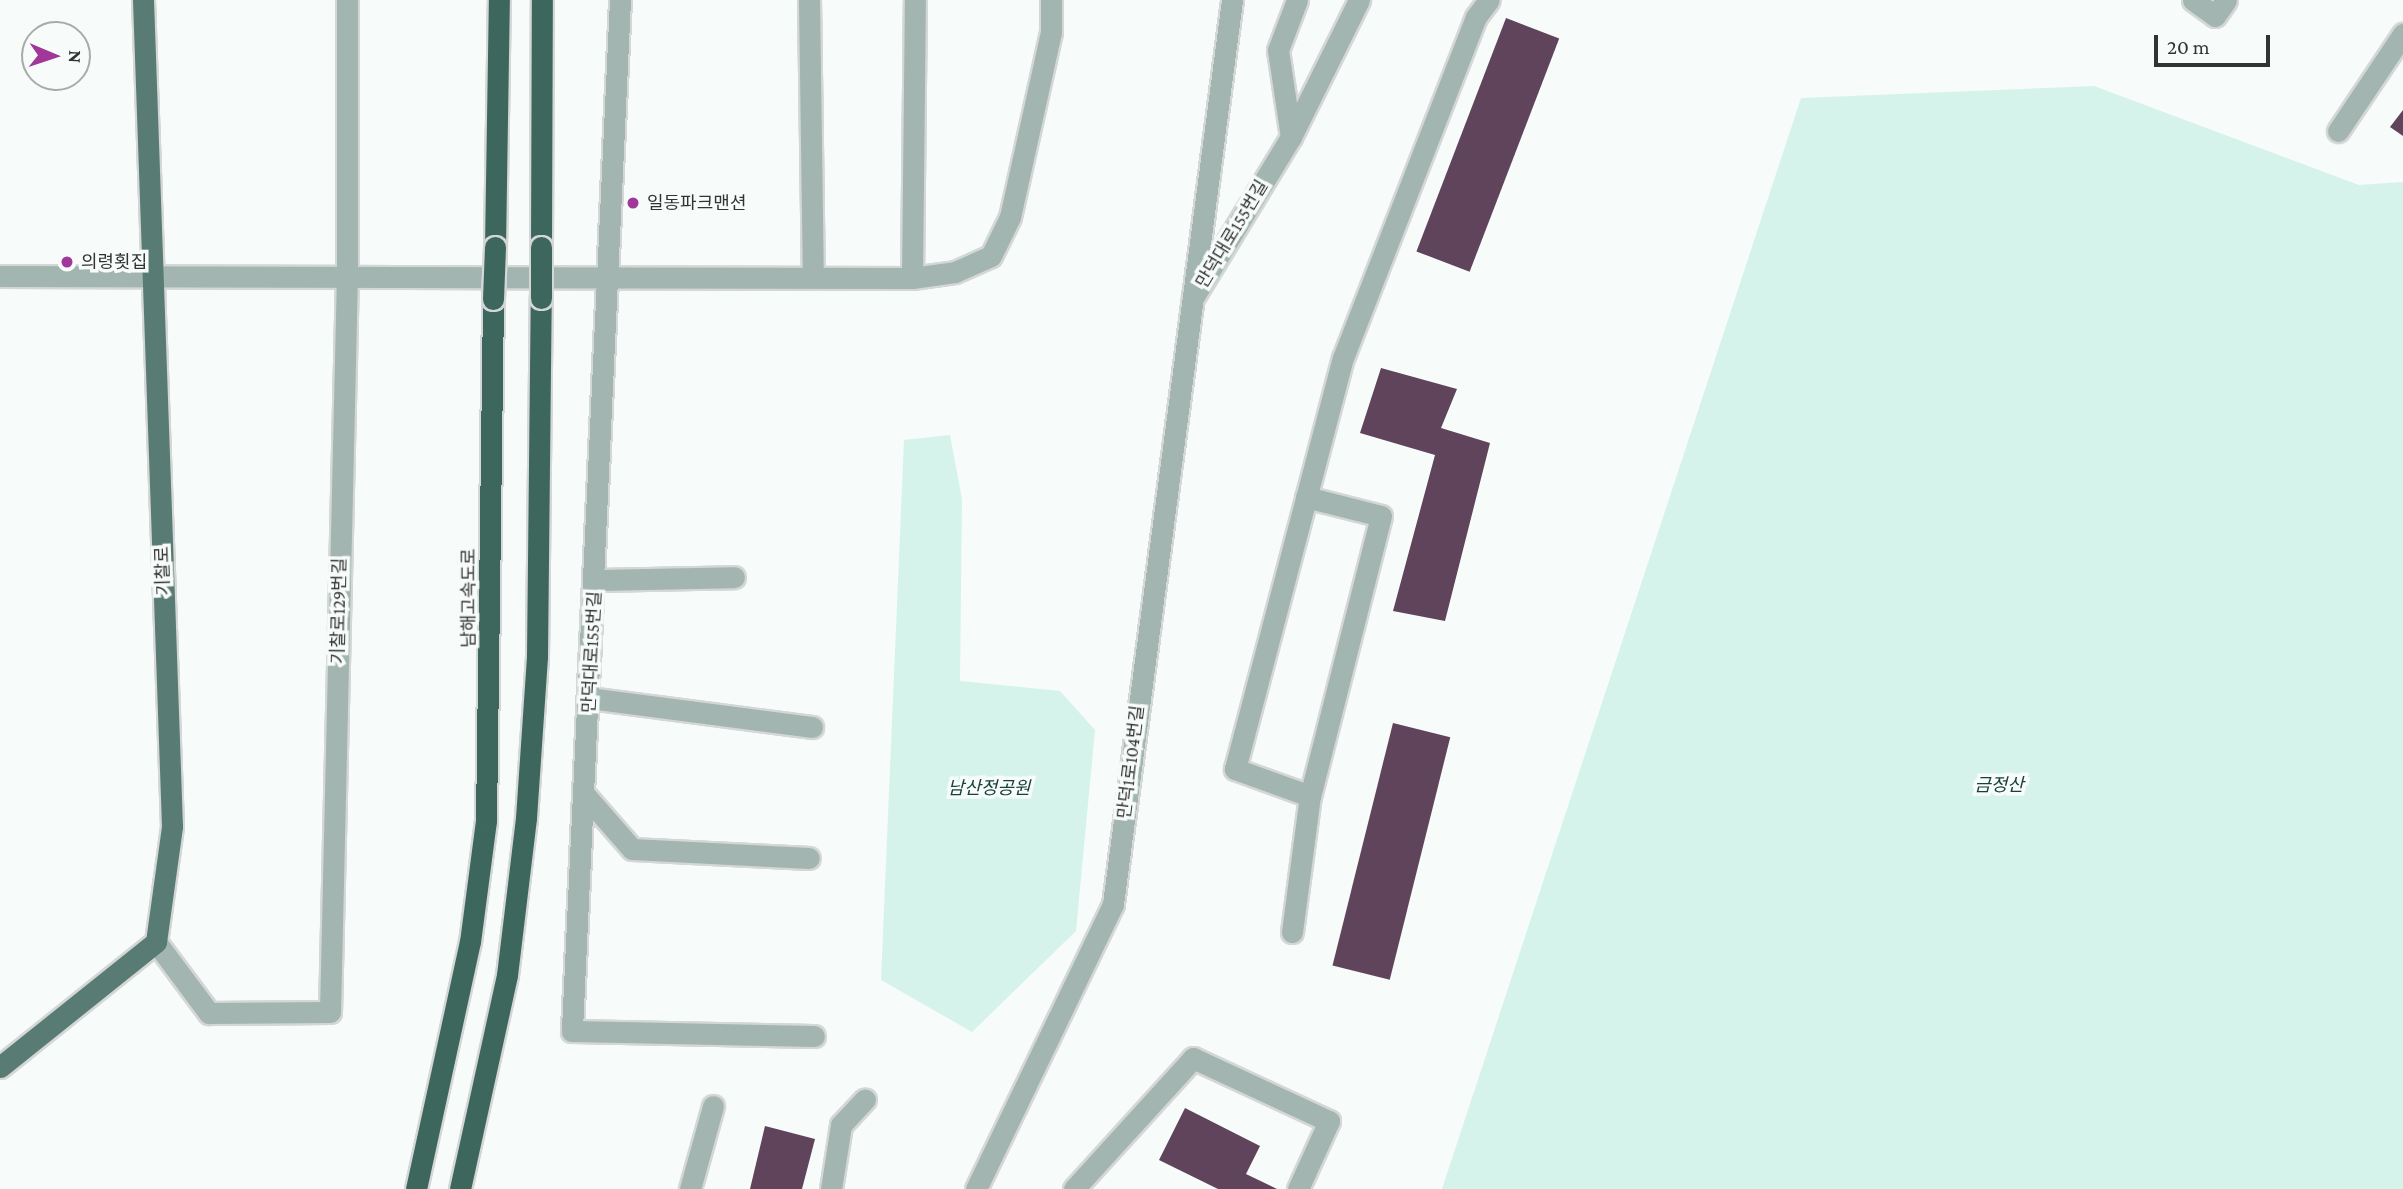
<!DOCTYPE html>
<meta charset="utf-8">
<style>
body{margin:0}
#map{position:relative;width:2403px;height:1189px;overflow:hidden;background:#f7fbfa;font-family:"Crimson Pro","Noto Sans KR",serif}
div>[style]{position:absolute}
.green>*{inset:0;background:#d5f3eb}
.building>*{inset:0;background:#5f445b;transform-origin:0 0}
.roads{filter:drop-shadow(2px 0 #d4d7d6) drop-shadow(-2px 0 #d4d7d6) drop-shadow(0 2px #d4d7d6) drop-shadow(0 -2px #d4d7d6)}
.minor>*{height:21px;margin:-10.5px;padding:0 10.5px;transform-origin:10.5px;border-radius:10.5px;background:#a2b5b0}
.major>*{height:21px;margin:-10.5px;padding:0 10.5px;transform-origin:10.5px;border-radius:10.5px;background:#587c73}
.highway>*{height:21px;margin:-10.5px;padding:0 10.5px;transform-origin:10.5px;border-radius:10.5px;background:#3d675d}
.bridges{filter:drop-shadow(2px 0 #d4d7d6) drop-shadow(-2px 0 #d4d7d6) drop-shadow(0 2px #d4d7d6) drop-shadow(0 -2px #d4d7d6)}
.highway-bridge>*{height:21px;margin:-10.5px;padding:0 10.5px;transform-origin:10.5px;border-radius:10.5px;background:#3d675d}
.dots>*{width:19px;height:19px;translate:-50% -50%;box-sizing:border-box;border:4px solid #f7fbfa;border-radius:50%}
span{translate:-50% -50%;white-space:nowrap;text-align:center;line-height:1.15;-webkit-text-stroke:7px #f7fbfa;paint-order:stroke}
.poi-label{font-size:18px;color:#323433}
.left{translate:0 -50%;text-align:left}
.street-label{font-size:18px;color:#323433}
.park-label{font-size:18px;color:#174037;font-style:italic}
.north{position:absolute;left:21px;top:21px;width:70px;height:70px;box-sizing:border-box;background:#f7fbfa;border:2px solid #a8abaa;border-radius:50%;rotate:92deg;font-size:19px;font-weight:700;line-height:28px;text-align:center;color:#323433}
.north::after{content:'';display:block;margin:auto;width:24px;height:32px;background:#a13798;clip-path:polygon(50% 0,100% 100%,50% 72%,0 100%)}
.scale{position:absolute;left:2154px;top:35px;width:116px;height:32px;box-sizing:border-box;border:4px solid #323433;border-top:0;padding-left:9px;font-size:21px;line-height:24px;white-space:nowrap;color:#323433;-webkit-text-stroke:5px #f7fbfa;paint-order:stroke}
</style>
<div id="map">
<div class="green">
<div style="clip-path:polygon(2094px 86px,2359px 185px,2403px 182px,2403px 1189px,1442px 1189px,1801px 98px)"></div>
<div style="clip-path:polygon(950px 435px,962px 499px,960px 681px,1060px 691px,1095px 730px,1076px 931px,972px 1032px,881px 980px,904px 440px)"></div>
</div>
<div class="building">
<div style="left:1506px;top:18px;width:57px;height:250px;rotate:21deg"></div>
<div style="clip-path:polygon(2403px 110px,2403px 136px,2390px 127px)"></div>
<div style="clip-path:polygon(1381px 368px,1457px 389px,1441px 428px,1490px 443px,1445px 621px,1393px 611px,1435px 455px,1360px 433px)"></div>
<div style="left:1393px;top:723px;width:59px;height:250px;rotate:14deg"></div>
<div style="clip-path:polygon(1185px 1108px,1260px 1146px,1246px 1174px,1277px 1189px,1218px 1189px,1159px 1160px)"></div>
<div style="clip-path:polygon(765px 1126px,815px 1139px,802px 1189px,750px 1189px)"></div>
</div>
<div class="roads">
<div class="minor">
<div style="left:620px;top:0;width:1032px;rotate:92.67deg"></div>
<div style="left:572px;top:1031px;width:242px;rotate:1.2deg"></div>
<div style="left:809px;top:0;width:276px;rotate:89.2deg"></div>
<div style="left:2193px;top:0;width:27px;rotate:36deg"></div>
<div style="left:2215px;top:16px;width:19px;rotate:-55deg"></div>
<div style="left:2338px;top:131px;width:117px;rotate:-56.2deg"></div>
<div style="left:1291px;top:137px;width:88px;rotate:-98.5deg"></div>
<div style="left:1278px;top:50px;width:53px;rotate:-69.2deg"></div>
<div style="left:0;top:276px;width:912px;rotate:0.13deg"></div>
<div style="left:912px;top:278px;width:43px;rotate:-7.9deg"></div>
<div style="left:955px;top:272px;width:39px;rotate:-24deg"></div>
<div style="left:991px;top:256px;width:43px;rotate:-64deg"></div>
<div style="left:1010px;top:217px;width:189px;rotate:-77.5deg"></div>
<div style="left:1051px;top:32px;width:32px;rotate:-90deg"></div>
<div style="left:912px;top:278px;width:278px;rotate:-89.4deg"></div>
<div style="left:1193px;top:298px;width:188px;rotate:-58.7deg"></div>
<div style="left:1291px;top:137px;width:153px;rotate:-63.6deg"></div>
<div style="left:1306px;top:497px;width:77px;rotate:14.2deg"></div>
<div style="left:1381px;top:516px;width:289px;rotate:104.2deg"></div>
<div style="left:596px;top:580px;width:138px;rotate:-1.2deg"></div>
<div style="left:589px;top:698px;width:225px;rotate:7.4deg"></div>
<div style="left:584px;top:794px;width:73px;rotate:48.9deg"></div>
<div style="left:632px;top:849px;width:177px;rotate:2.9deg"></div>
<div style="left:1292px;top:932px;width:137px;rotate:-82.5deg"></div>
<div style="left:1310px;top:796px;width:80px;rotate:-160.2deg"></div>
<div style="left:1235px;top:769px;width:425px;rotate:-75.3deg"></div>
<div style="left:1343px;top:358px;width:366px;rotate:-68.7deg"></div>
<div style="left:1476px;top:17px;width:21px;rotate:-53deg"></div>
<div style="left:156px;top:942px;width:89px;rotate:53.3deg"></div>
<div style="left:209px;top:1013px;width:121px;rotate:-0.5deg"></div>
<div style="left:330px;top:1012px;width:737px;rotate:-88.68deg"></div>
<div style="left:347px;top:275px;width:275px;rotate:-90deg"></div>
<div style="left:690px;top:1189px;width:86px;rotate:-74.5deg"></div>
<div style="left:831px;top:1189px;width:65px;rotate:-81.1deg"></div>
<div style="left:841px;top:1125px;width:35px;rotate:-47deg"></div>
<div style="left:976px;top:1189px;width:316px;rotate:-64.3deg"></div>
<div style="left:1113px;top:904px;width:912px;rotate:-82.5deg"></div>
<div style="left:1074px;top:1189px;width:177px;rotate:-47.7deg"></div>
<div style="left:1193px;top:1058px;width:150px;rotate:24.9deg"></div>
<div style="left:1329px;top:1121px;width:75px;rotate:114.5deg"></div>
</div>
<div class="major">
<div style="left:0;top:1067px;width:200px;rotate:-38.7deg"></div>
<div style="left:156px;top:942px;width:117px;rotate:-82.1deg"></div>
<div style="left:172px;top:826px;width:827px;rotate:-92.01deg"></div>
</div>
<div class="highway">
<div style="left:495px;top:247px;width:247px;rotate:-89.1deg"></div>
<div style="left:541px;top:247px;width:247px;rotate:-89.8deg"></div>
<div style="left:416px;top:1189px;width:253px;rotate:-77.7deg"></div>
<div style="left:470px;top:942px;width:122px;rotate:-82.5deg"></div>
<div style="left:486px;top:821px;width:522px;rotate:-89.23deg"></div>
<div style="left:460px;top:1189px;width:219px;rotate:-77.6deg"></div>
<div style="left:507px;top:975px;width:158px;rotate:-83.1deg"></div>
<div style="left:526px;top:818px;width:162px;rotate:-86.1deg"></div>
<div style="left:537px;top:656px;width:358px;rotate:-89.4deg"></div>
</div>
</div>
<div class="bridges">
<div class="highway-bridge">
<div style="left:541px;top:298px;width:51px;rotate:-90deg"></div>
<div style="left:493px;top:299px;width:52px;rotate:-87.8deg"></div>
</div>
</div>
<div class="dots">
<div style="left:633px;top:203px;background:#a13798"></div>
<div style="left:67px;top:262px;background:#a13798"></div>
</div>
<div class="poi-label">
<span class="left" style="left:647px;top:203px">일동파크맨션</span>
<span class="left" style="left:81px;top:262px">의령횟집</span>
</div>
<div class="street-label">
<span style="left:1232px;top:234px;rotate:-59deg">만덕대로155번길</span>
<span style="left:163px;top:571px;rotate:-92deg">기찰로</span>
<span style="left:469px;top:598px;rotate:-90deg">남해고속도로</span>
<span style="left:339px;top:611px;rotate:-89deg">기찰로129번길</span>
<span style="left:592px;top:652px;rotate:-87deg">만덕대로155번길</span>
<span style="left:1131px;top:762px;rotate:-83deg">만덕1로104번길</span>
</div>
<div class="park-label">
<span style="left:1999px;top:785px">금정산</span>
<span style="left:989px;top:788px">남산정공원</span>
</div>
<div class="north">N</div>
<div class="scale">20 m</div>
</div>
